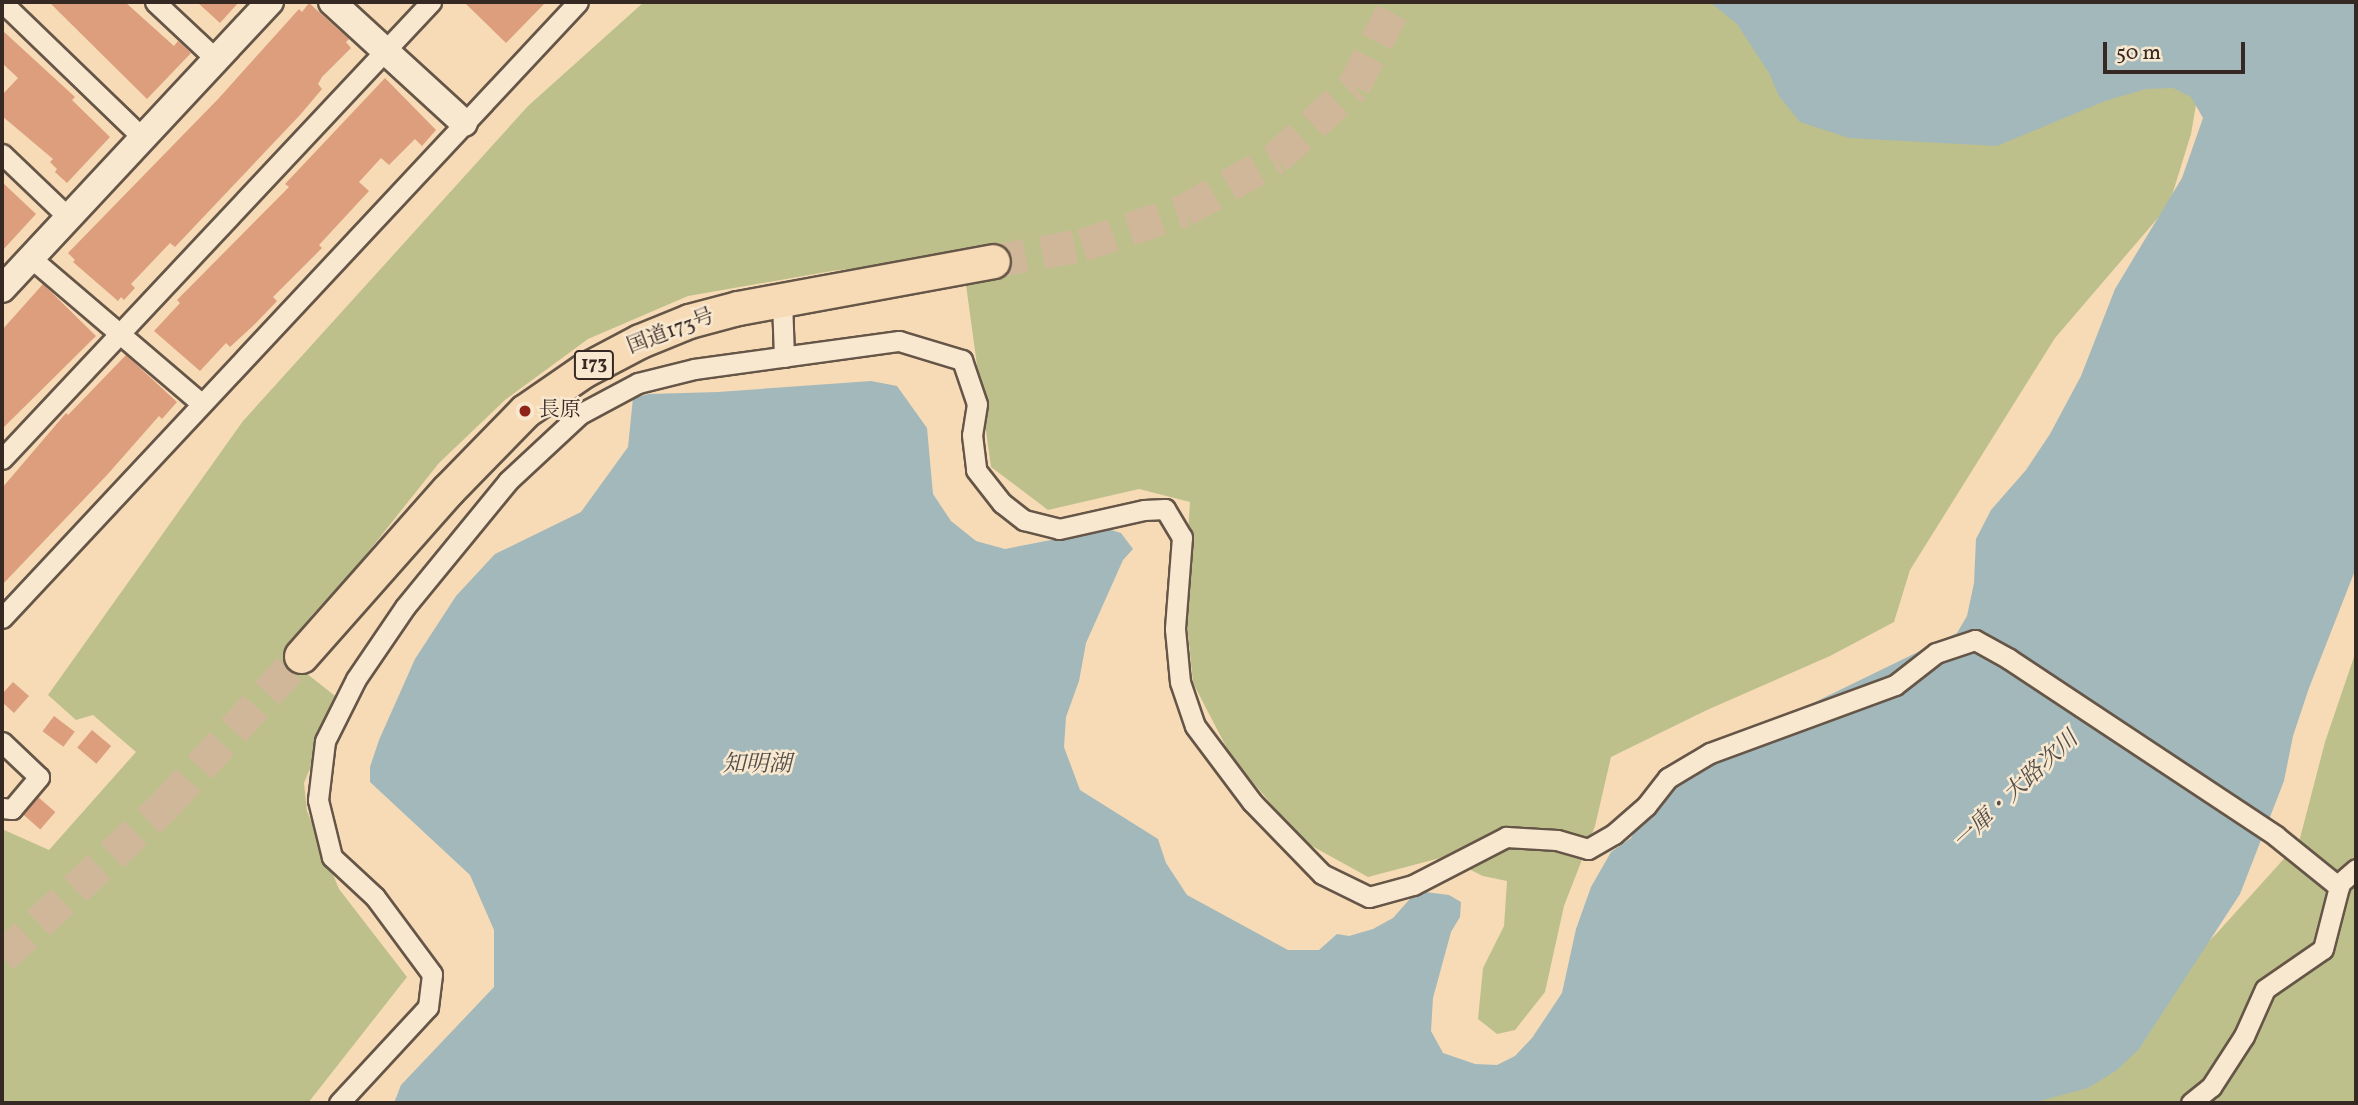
<!DOCTYPE html>
<meta charset="utf-8">
<style>
body{margin:0}
#map{position:relative;width:2358px;height:1105px;overflow:hidden;background:#f6dbb6;font-family:Vollkorn,"Noto Serif JP",serif}
div>[style]{position:absolute}
.green>*{inset:0;background:#bec08c}
.water>*{inset:0;background:#a2b8ba}
.building>*{inset:0;background:#dd9e7e;transform-origin:0 0}
.highway-tunnel>*{height:33px;margin-top:-16.5px;transform-origin:0;background:repeating-linear-gradient(90deg,#d0b799 0 33px,transparent 0 50px)}
.roads{filter:drop-shadow(2px 0 #665648) drop-shadow(-2px 0 #665648) drop-shadow(0 2px #665648) drop-shadow(0 -2px #665648)}
.street>*{height:19px;margin:-9.5px;padding:0 9.5px;transform-origin:9.5px;border-radius:9.5px;background:#f9e8d0}
.secondary>*{height:26px;margin:-13px;padding:0 13px;transform-origin:13px;border-radius:13px;background:#f9e8d0}
.highway>*{height:33px;margin:-16.5px;padding:0 16.5px;transform-origin:16.5px;border-radius:16.5px;background:#f6dbb6}
.dots>*{width:19px;height:19px;translate:-50% -50%;box-sizing:border-box;border:4px solid #f9e8d0;border-radius:50%}
span{translate:-50% -50%;white-space:nowrap;text-align:center;line-height:1.15;-webkit-text-stroke:5px #f9e8d0;paint-order:stroke}
.shield-label span{padding:2px 5px;background:#f9e8d0;border:2px solid;border-radius:5px;-webkit-text-stroke-width:0}
.shield-label{font-size:19px;color:#362923;font-weight:700}
.street-label{font-size:21px;color:#362923}
.poi-label{font-size:21px;color:#362923}
.left{translate:0 -50%;text-align:left}
.water-label{font-size:23px;color:#514d49;font-style:italic}
.frame{position:absolute;inset:0;border:4px solid #362923;pointer-events:none}
.scale{position:absolute;left:2103px;top:42px;width:142px;height:32px;box-sizing:border-box;border:4px solid #362923;border-top:0;padding-left:9px;font-size:21px;line-height:24px;white-space:nowrap;color:#362923;-webkit-text-stroke:5px #f9e8d0;paint-order:stroke}
</style>
<div id="map">
<div class="green">
<div style="clip-path:polygon(644px 2px,1770px 2px,2203px 64px,2191px 134px,2169px 205px,2055px 338px,1910px 570px,1894px 622px,1830px 656px,1707px 710px,1611px 757px,1595px 826px,1564px 906px,1545px 992px,1515px 1030px,1497px 1034px,1478px 1019px,1483px 968px,1504px 926px,1507px 881px,1483px 876px,1444px 857px,1368px 877px,1303px 841px,1232px 758px,1193px 683px,1184px 594px,1190px 502px,1139px 489px,1048px 510px,991px 467px,962px 256px,832px 271px,688px 296px,588px 339px,505px 400px,439px 463px,357px 566px,312px 615px,283px 655px,339px 699px,304px 783px,307px 811px,339px 889px,407px 977px,308px 1103px,2px 1103px,2px 829px,49px 850px,136px 752px,93px 715px,76px 720px,48px 695px,243px 421px,528px 106px)"></div>
<div style="clip-path:polygon(2356px 651px,2356px 1103px,1999px 1103px,2133px 1018px,2217px 933px,2299px 842px,2325px 742px)"></div>
</div>
<div class="water">
<div style="clip-path:polygon(1710px 2px,2356px 2px,2356px 568px,2309px 688px,2293px 736px,2284px 781px,2240px 894px,2139px 1049px,2117px 1070px,2088px 1088px,2032px 1103px,394px 1103px,401px 1085px,494px 987px,494px 930px,470px 875px,370px 782px,370px 767px,379px 740px,415px 659px,456px 596px,495px 554px,581px 512px,628px 447px,633px 398px,649px 394px,718px 392px,871px 381px,897px 386px,927px 428px,933px 494px,951px 521px,976px 541px,1005px 549px,1108px 529px,1121px 533px,1133px 549px,1123px 560px,1086px 643px,1079px 681px,1066px 717px,1064px 747px,1080px 790px,1158px 839px,1166px 863px,1187px 895px,1288px 950px,1319px 950px,1337px 934px,1349px 936px,1373px 929px,1393px 918px,1417px 891px,1449px 895px,1461px 902px,1460px 917px,1451px 932px,1433px 998px,1431px 1031px,1443px 1053px,1475px 1064px,1497px 1065px,1515px 1056px,1532px 1038px,1562px 993px,1576px 929px,1591px 887px,1611px 852px,1631px 838px,1664px 775px,1689px 756px,1813px 703px,1957px 633px,1967px 616px,1974px 583px,1976px 539px,1991px 510px,2026px 470px,2050px 434px,2081px 376px,2115px 289px,2182px 178px,2203px 118px,2191px 97px,2173px 88px,2146px 89px,2105px 101px,1997px 146px,1849px 138px,1800px 122px,1779px 96px,1769px 73px,1737px 24px)"></div>
</div>
<div class="building">
<div style="clip-path:polygon(49px 2px,125px 2px,174px 46px,178px 41px,191px 53px,147px 99px)"></div>
<div style="clip-path:polygon(197px 2px,239px 2px,220px 23px)"></div>
<div style="clip-path:polygon(464px 2px,546px 2px,506px 43px)"></div>
<div style="clip-path:polygon(309px 3px,349px 39px,346px 42px,351px 48px,322px 77px,318px 84px,322px 89px,300px 115px,175px 247px,170px 243px,131px 284px,135px 288px,124px 300px,121px 297px,118px 301px,73px 262px,75px 260px,68px 253px,219px 98px,299px 9px,302px 12px)"></div>
<div style="clip-path:polygon(2px 30px,75px 97px,72px 100px,110px 137px,67px 183px,55px 172px,57px 169px,50px 162px,53px 159px,2px 116px,2px 95px,18px 78px,2px 63px)"></div>
<div style="clip-path:polygon(385px 78px,436px 130px,422px 146px,415px 139px,389px 165px,381px 158px,359px 182px,369px 191px,319px 245px,322px 248px,273px 297px,277px 301px,255px 324px,230px 347px,226px 343px,200px 371px,154px 331px,180px 303px,177px 300px,289px 187px,285px 184px)"></div>
<div style="clip-path:polygon(2px 182px,36px 214px,2px 251px)"></div>
<div style="clip-path:polygon(43px 284px,96px 336px,2px 429px,2px 330px)"></div>
<div style="clip-path:polygon(126px 355px,177px 402px,162px 419px,159px 416px,107px 475px,2px 585px,2px 488px,66px 413px,68px 415px)"></div>
<div style="clip-path:polygon(13px 682px,29px 696px,14px 713px,2px 702px,2px 694px)"></div>
<div style="left:54px;top:716px;width:26px;height:19px;rotate:37deg"></div>
<div style="left:92px;top:730px;width:25px;height:23px;rotate:40deg"></div>
<div style="left:38px;top:797px;width:23px;height:23px;rotate:41deg"></div>
</div>
<div class="highway-tunnel">
<div style="left:993px;top:261px;width:90px;rotate:-10.2deg"></div>
<div style="left:1082px;top:245px;width:109px;rotate:-18.8deg"></div>
<div style="left:1185px;top:210px;width:105px;rotate:-29.7deg"></div>
<div style="left:1276px;top:158px;width:106px;rotate:-42.7deg"></div>
<div style="left:1354px;top:86px;width:94px;rotate:-62.9deg"></div>
<div style="left:2px;top:957px;width:224px;rotate:-43deg"></div>
<div style="left:166px;top:804px;width:200px;rotate:-47.6deg"></div>
</div>
<div class="roads">
<div class="street">
<div style="left:2px;top:2px;width:194px;rotate:44deg"></div>
<div style="left:155px;top:2px;width:83px;rotate:43.1deg"></div>
<div style="left:2px;top:154px;width:91px;rotate:43.7deg"></div>
<div style="left:31px;top:258px;width:223px;rotate:40.5deg"></div>
<div style="left:782px;top:300px;width:57px;rotate:88deg"></div>
<div style="left:2px;top:459px;width:627px;rotate:-46.81deg"></div>
<div style="left:2px;top:618px;width:843px;rotate:-46.92deg"></div>
<div style="left:2px;top:742px;width:51px;rotate:43.4deg"></div>
<div style="left:39px;top:777px;width:42px;rotate:130.2deg"></div>
<div style="left:12px;top:809px;width:10px;rotate:-174deg"></div>
<div style="left:339px;top:1103px;width:131px;rotate:-47.2deg"></div>
<div style="left:428px;top:1007px;width:33px;rotate:-83deg"></div>
<div style="left:432px;top:974px;width:96px;rotate:-126.5deg"></div>
<div style="left:375px;top:897px;width:59px;rotate:-137.1deg"></div>
<div style="left:332px;top:857px;width:59px;rotate:-103.8deg"></div>
<div style="left:318px;top:800px;width:59px;rotate:-83.2deg"></div>
<div style="left:325px;top:741px;width:69px;rotate:-63.4deg"></div>
<div style="left:356px;top:679px;width:87px;rotate:-55.8deg"></div>
<div style="left:405px;top:607px;width:163px;rotate:-50.7deg"></div>
<div style="left:508px;top:481px;width:98px;rotate:-42.9deg"></div>
<div style="left:580px;top:414px;width:66px;rotate:-28.1deg"></div>
<div style="left:638px;top:383px;width:58px;rotate:-14deg"></div>
<div style="left:694px;top:369px;width:207px;rotate:-7.8deg"></div>
<div style="left:899px;top:341px;width:66px;rotate:16.8deg"></div>
<div style="left:962px;top:360px;width:46px;rotate:71.2deg"></div>
<div style="left:977px;top:404px;width:31px;rotate:99deg"></div>
<div style="left:972px;top:435px;width:35px;rotate:83deg"></div>
<div style="left:976px;top:470px;width:42px;rotate:51.8deg"></div>
<div style="left:1002px;top:503px;width:28px;rotate:38deg"></div>
<div style="left:1024px;top:520px;width:36px;rotate:14deg"></div>
<div style="left:1059px;top:529px;width:87px;rotate:-12.6deg"></div>
<div style="left:1144px;top:510px;width:21px;rotate:-3deg"></div>
<div style="left:1165px;top:509px;width:33px;rotate:59deg"></div>
<div style="left:1182px;top:537px;width:92px;rotate:94.4deg"></div>
<div style="left:1175px;top:629px;width:53px;rotate:84.6deg"></div>
<div style="left:1180px;top:682px;width:46px;rotate:71.2deg"></div>
<div style="left:1195px;top:726px;width:95px;rotate:53.1deg"></div>
<div style="left:1252px;top:802px;width:100px;rotate:45.8deg"></div>
<div style="left:1322px;top:874px;width:52px;rotate:26.1deg"></div>
<div style="left:1369px;top:897px;width:46px;rotate:-15.3deg"></div>
<div style="left:1413px;top:885px;width:105px;rotate:-27.3deg"></div>
<div style="left:1506px;top:837px;width:51px;rotate:3.4deg"></div>
<div style="left:1557px;top:840px;width:32px;rotate:16deg"></div>
<div style="left:1588px;top:849px;width:30px;rotate:-30deg"></div>
<div style="left:1614px;top:834px;width:43px;rotate:-41.2deg"></div>
<div style="left:1646px;top:806px;width:36px;rotate:-52deg"></div>
<div style="left:1668px;top:778px;width:49px;rotate:-30.8deg"></div>
<div style="left:1710px;top:753px;width:197px;rotate:-20.2deg"></div>
<div style="left:1895px;top:685px;width:52px;rotate:-38deg"></div>
<div style="left:1936px;top:653px;width:41px;rotate:-18.4deg"></div>
<div style="left:1975px;top:640px;width:39px;rotate:29deg"></div>
<div style="left:2009px;top:659px;width:320px;rotate:33.5deg"></div>
<div style="left:2276px;top:836px;width:81px;rotate:39deg"></div>
<div style="left:2191px;top:1103px;width:26px;rotate:-39deg"></div>
<div style="left:2211px;top:1087px;width:61px;rotate:-57.1deg"></div>
<div style="left:2244px;top:1036px;width:51px;rotate:-65.9deg"></div>
<div style="left:2265px;top:989px;width:70px;rotate:-34.6deg"></div>
<div style="left:2323px;top:949px;width:68px;rotate:-75.6deg"></div>
<div style="left:2340px;top:883px;width:21px;rotate:-41deg"></div>
</div>
<div class="secondary">
<div style="left:332px;top:2px;width:179px;rotate:42.5deg"></div>
<div style="left:2px;top:289px;width:393px;rotate:-47deg"></div>
</div>
<div class="highway">
<div style="left:301px;top:656px;width:222px;rotate:-48.5deg"></div>
<div style="left:448px;top:490px;width:110px;rotate:-45.7deg"></div>
<div style="left:525px;top:411px;width:70px;rotate:-34.6deg"></div>
<div style="left:583px;top:371px;width:64px;rotate:-27.8deg"></div>
<div style="left:640px;top:341px;width:53px;rotate:-22.2deg"></div>
<div style="left:689px;top:321px;width:51px;rotate:-14.9deg"></div>
<div style="left:738px;top:308px;width:259px;rotate:-10.4deg"></div>
</div>
</div>
<div class="dots">
<div style="left:525px;top:411px;background:#8f2418"></div>
</div>
<div class="shield-label">
<span style="left:594px;top:365px">173</span>
</div>
<div class="street-label">
<span style="left:671px;top:332px;rotate:-21deg">国道173号</span>
</div>
<div class="poi-label">
<span class="left" style="left:539px;top:411px">長原</span>
</div>
<div class="water-label">
<span style="left:757px;top:765px">知明湖</span>
<span style="left:2016px;top:791px;rotate:-43deg">一庫・大路次川</span>
</div>
<div class="frame"></div>
<div class="scale">50 m</div>
</div>
